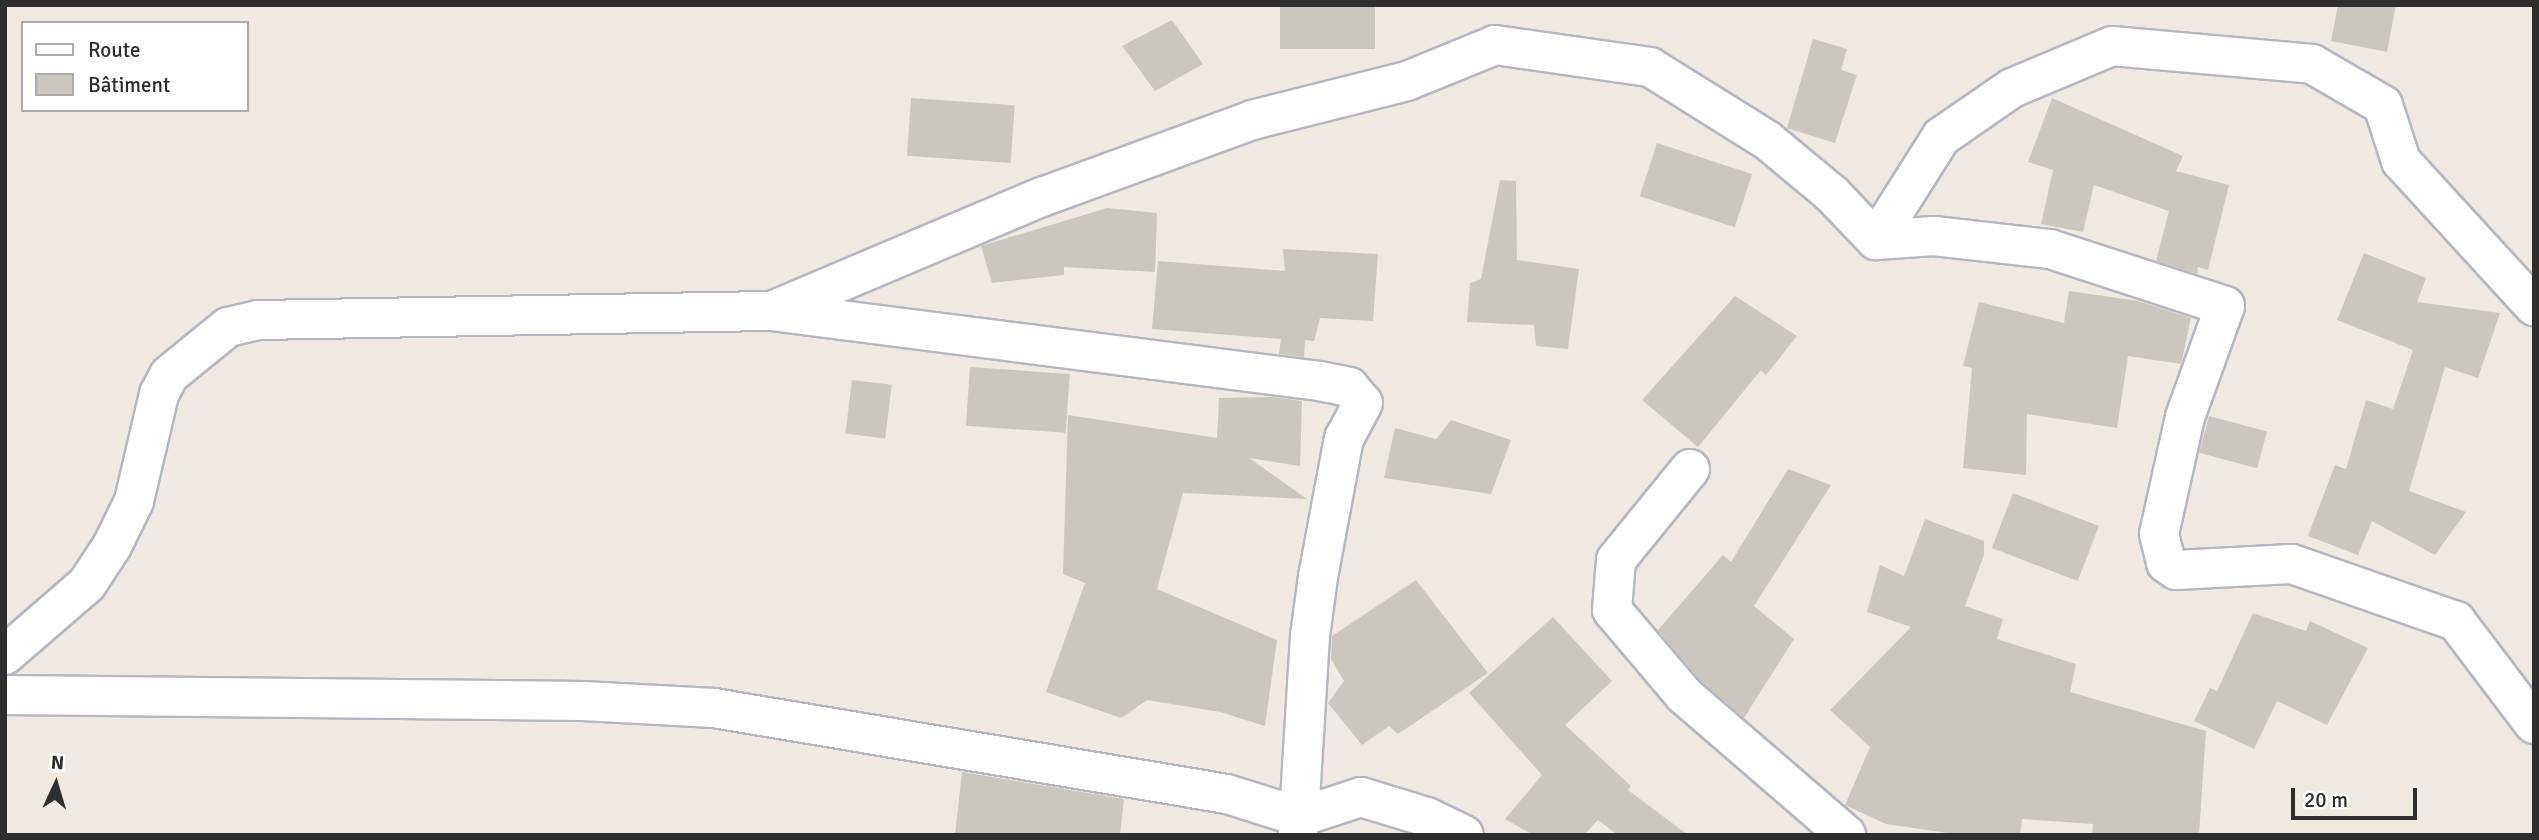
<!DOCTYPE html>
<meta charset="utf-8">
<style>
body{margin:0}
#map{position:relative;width:2539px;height:840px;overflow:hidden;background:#efe9e1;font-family:Signika,sans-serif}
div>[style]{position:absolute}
.building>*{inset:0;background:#cbc7bf;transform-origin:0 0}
.roads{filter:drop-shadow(2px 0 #b4b7c1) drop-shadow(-2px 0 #b4b7c1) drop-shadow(0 2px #b4b7c1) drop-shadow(0 -2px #b4b7c1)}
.street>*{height:38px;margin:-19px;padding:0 19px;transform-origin:19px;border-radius:19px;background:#fff}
span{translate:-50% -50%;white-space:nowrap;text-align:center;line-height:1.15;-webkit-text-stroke:5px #fff;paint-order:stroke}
.frame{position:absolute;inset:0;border:7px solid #2e2e2e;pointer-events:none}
.legend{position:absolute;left:21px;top:21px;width:228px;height:91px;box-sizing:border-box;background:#fff;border:2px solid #ababab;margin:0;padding:9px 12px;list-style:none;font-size:21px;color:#2e2e2e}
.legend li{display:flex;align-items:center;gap:14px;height:35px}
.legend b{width:35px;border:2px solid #ababab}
.north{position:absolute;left:21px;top:749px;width:70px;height:70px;-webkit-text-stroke:5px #fff;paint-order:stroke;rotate:4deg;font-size:19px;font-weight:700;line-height:28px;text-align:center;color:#2e2e2e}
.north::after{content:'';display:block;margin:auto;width:24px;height:32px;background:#2e2e2e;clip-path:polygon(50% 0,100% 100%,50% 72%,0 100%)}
.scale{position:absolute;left:2291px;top:788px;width:126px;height:32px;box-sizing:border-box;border:4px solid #2e2e2e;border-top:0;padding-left:9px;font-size:21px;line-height:24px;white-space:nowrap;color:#2e2e2e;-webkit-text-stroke:5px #fff;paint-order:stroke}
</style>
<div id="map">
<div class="building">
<div style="left:1280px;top:5px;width:95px;height:44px"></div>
<div style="clip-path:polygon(2338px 5px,2396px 5px,2387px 52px,2331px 41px)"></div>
<div style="clip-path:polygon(1172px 20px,1203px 64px,1155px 91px,1122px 46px)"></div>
<div style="clip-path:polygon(1813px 39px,1847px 49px,1841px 70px,1857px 75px,1835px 143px,1787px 128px)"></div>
<div style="left:911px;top:98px;width:104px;height:58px;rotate:4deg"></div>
<div style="clip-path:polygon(2052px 98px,2183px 156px,2176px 171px,2229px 185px,2208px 270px,2198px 267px,2197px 274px,2156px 261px,2169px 211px,2094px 185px,2083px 232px,2041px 224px,2053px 170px,2028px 162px)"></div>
<div style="left:1657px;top:143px;width:100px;height:56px;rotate:18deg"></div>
<div style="clip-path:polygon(1500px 180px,1516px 181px,1517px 260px,1579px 269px,1568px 349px,1536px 346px,1534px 325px,1467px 322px,1470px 283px,1481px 279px)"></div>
<div style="clip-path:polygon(1107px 208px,1157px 213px,1155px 272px,1064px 267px,1064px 275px,992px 283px,981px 246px)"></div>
<div style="clip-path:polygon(1283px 249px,1378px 254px,1373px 321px,1320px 318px,1314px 341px,1305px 340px,1304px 357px,1279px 354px,1281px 339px,1152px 329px,1158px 261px,1285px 271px)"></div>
<div style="clip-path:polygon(2364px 253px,2426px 278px,2417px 302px,2500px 313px,2478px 378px,2445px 367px,2409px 491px,2466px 512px,2435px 555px,2372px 521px,2358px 555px,2308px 536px,2335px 465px,2346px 469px,2366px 400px,2393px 409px,2413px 350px,2337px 320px)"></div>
<div style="clip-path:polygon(2069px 291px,2138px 301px,2191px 318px,2181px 364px,2128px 356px,2117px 428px,2027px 414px,2026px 475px,1963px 468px,1972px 368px,1963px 366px,1979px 302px,2064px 323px)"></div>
<div style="clip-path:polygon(1735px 296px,1797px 336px,1766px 375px,1761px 370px,1698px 447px,1642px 400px)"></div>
<div style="left:970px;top:367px;width:100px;height:59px;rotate:4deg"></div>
<div style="left:852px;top:380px;width:40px;height:54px;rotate:7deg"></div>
<div style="clip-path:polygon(1272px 397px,1302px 401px,1300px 466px,1249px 458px,1307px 499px,1183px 493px,1157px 589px,1277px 640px,1265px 726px,1220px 712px,1147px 700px,1121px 718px,1046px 692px,1085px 583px,1063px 574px,1068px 415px,1217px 438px,1219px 398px)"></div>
<div style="left:2209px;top:416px;width:60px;height:38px;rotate:15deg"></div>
<div style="clip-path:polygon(1451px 420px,1511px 440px,1491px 494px,1384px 478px,1395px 428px,1436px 439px)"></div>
<div style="clip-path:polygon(1788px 469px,1831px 485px,1754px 606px,1794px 639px,1744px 718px,1700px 680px,1658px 630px,1723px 555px,1731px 562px)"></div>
<div style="left:2013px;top:493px;width:92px;height:59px;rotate:21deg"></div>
<div style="clip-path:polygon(1925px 519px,1984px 541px,1984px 555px,1965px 606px,2003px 619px,1997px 639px,2076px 664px,2070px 692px,2206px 731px,2199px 835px,2092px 835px,2093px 824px,2022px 819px,2020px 835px,1961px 835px,1886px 824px,1845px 805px,1870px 747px,1830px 710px,1911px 627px,1867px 612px,1880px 565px,1904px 576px)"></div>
<div style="clip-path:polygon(1416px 580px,1488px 673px,1398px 734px,1389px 726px,1362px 745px,1328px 703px,1344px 681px,1331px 659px,1332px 636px)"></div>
<div style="clip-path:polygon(2253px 613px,2306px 631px,2310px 621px,2368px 648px,2327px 725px,2277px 701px,2254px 749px,2194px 721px,2210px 688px,2217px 691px)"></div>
<div style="clip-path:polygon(1553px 617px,1612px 681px,1565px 725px,1631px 786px,1628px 790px,1688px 835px,1618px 835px,1598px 820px,1584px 835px,1533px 835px,1505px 819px,1542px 775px,1469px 693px)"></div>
<div style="clip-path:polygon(962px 772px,1124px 799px,1120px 835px,955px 835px)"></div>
</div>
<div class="roads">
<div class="street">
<div style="left:1876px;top:240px;width:58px;rotate:-3.9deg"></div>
<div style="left:1934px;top:236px;width:117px;rotate:6.4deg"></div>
<div style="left:2050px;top:249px;width:184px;rotate:18deg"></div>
<div style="left:2225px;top:306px;width:118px;rotate:109.8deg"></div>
<div style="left:2185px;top:417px;width:120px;rotate:102.5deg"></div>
<div style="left:2159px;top:534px;width:30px;rotate:76deg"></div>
<div style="left:2166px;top:563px;width:12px;rotate:35deg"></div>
<div style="left:2176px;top:570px;width:116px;rotate:-3deg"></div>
<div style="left:2292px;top:564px;width:174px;rotate:19.2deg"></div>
<div style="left:2456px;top:621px;width:129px;rotate:52.9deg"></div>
<div style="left:1876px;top:240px;width:122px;rotate:-57.7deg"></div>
<div style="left:1941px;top:137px;width:86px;rotate:-34.6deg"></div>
<div style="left:2012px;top:88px;width:108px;rotate:-22.8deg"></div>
<div style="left:2112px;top:46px;width:201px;rotate:5.1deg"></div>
<div style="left:2312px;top:64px;width:82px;rotate:30deg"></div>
<div style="left:2383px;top:105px;width:59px;rotate:72.2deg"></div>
<div style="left:2401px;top:161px;width:197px;rotate:47.5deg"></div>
<div style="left:774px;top:310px;width:291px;rotate:-22.9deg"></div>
<div style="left:1042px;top:197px;width:224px;rotate:-20.1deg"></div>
<div style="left:1252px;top:120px;width:160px;rotate:-14.1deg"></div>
<div style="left:1407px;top:81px;width:95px;rotate:-22.2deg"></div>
<div style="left:1495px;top:45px;width:157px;rotate:8.1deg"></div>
<div style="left:1650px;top:67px;width:138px;rotate:32deg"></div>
<div style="left:1767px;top:140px;width:85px;rotate:39.7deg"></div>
<div style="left:1832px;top:194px;width:64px;rotate:46.3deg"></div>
<div style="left:1690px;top:469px;width:117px;rotate:129.1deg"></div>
<div style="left:1616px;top:560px;width:50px;rotate:94.6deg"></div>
<div style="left:1612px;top:610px;width:111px;rotate:49.7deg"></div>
<div style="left:1684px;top:695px;width:214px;rotate:40.8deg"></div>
<div style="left:5px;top:655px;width:108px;rotate:-40.9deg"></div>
<div style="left:87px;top:584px;width:45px;rotate:-56.7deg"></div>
<div style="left:112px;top:546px;width:50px;rotate:-63.9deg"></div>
<div style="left:134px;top:501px;width:110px;rotate:-76.8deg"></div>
<div style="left:159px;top:394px;width:21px;rotate:-62deg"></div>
<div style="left:169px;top:375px;width:76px;rotate:-39.1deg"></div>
<div style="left:228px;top:327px;width:31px;rotate:-13deg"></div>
<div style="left:258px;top:320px;width:513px;rotate:-1.01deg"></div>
<div style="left:771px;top:311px;width:552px;rotate:7.28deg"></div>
<div style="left:1319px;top:381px;width:31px;rotate:11deg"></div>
<div style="left:1349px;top:387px;width:21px;rotate:49deg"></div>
<div style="left:1363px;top:403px;width:40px;rotate:118deg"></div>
<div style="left:1344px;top:438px;width:141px;rotate:100.6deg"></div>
<div style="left:1318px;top:577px;width:60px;rotate:97.7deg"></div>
<div style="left:1310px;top:636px;width:199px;rotate:93.5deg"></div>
<div style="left:5px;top:695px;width:578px;rotate:0.59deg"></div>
<div style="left:583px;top:701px;width:131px;rotate:3.1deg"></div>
<div style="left:714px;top:708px;width:520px;rotate:9.52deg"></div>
<div style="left:1227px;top:794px;width:77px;rotate:17.5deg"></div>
<div style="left:1300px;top:817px;width:64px;rotate:-18.2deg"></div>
<div style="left:1361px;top:797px;width:69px;rotate:16.9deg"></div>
<div style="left:1427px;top:817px;width:41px;rotate:25.9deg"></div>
</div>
</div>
<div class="frame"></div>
<ul class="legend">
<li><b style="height:9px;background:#fff"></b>Route</li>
<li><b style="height:19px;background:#cbc7bf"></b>Bâtiment</li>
</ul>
<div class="north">N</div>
<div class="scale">20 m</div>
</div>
